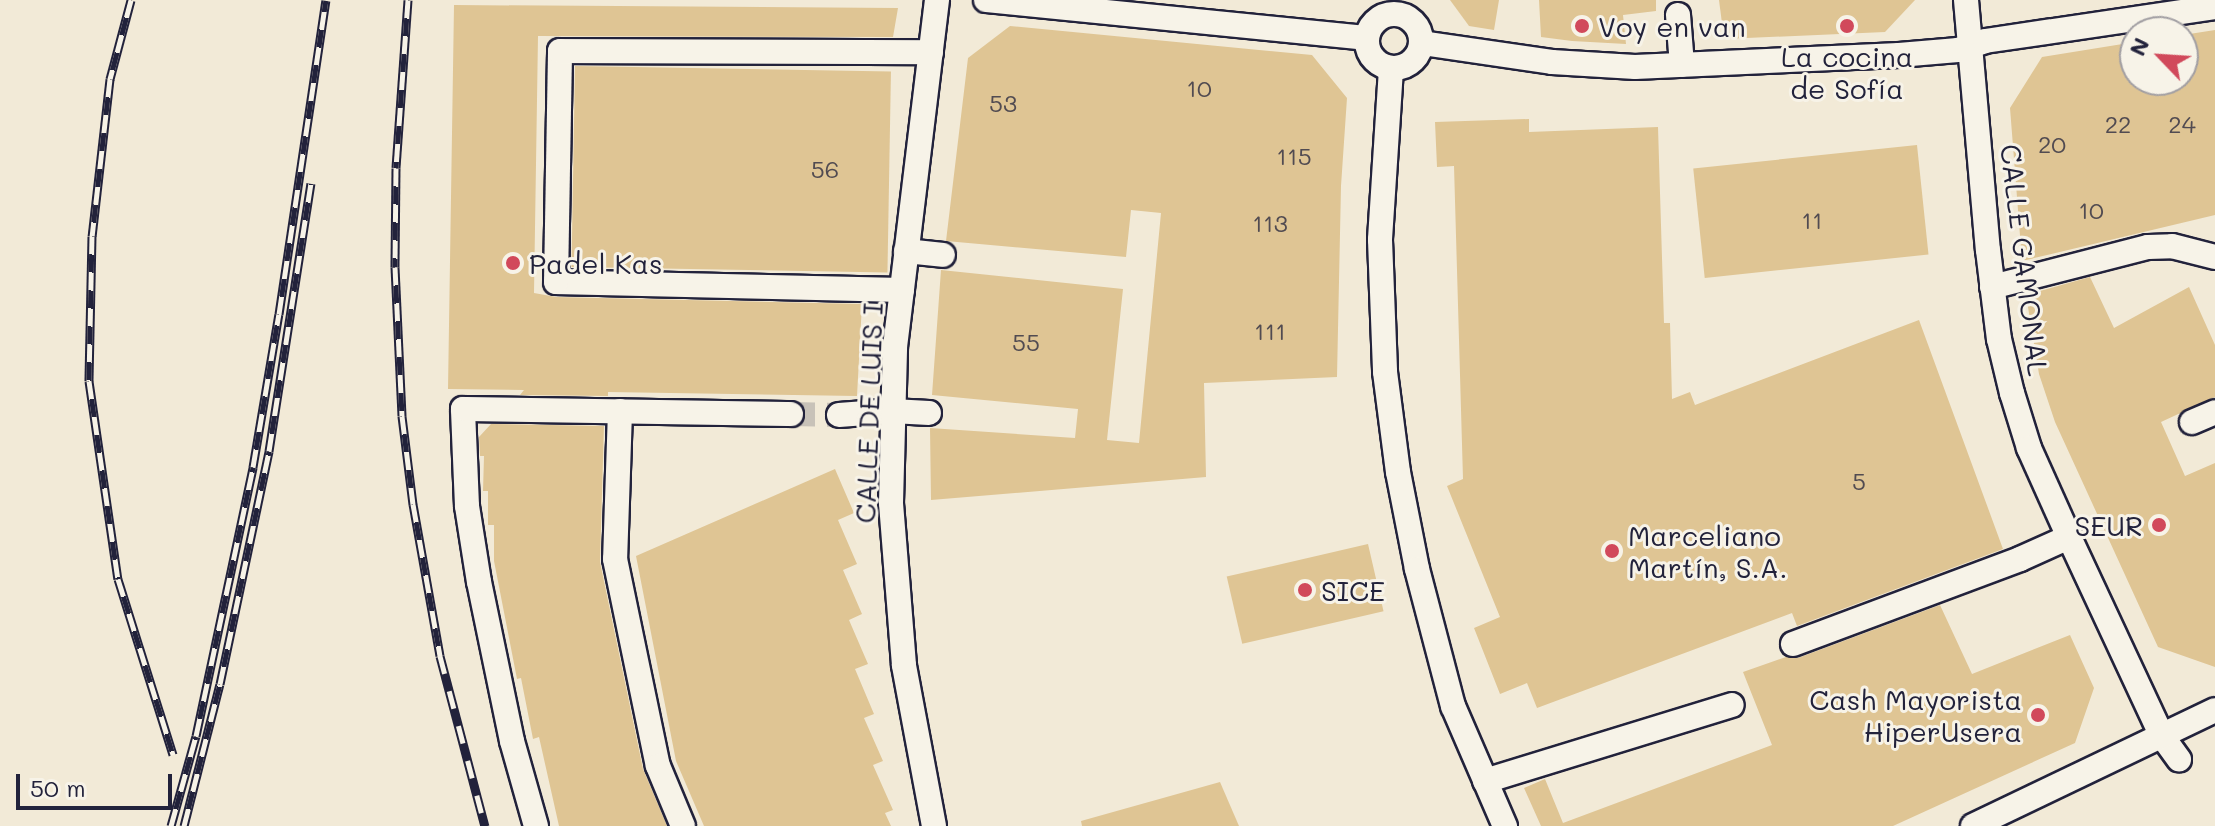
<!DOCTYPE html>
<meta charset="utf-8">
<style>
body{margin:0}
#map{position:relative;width:2215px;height:826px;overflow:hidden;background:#f2ead7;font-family:Mali,sans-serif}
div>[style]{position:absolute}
.building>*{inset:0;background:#dfc594;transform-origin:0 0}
.minor-tunnel>*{height:24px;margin-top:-12px;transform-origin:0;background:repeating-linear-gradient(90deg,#c8c2b8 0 24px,transparent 0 36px)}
.roads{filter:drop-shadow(2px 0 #22223b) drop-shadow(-2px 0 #22223b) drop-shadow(0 2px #22223b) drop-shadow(0 -2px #22223b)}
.minor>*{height:24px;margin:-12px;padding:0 12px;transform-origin:12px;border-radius:12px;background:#f7f3e8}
.minor>.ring{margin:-12px;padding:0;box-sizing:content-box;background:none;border:24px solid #f7f3e8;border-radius:50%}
.rail>*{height:9px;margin-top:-4.5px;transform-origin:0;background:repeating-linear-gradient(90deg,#f7f3e8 0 18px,#22223b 0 36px);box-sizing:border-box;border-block:2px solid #22223b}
.dots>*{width:22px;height:22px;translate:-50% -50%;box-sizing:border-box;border:4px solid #f7f3e8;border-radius:50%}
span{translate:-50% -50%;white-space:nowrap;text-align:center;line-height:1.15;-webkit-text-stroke:6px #f7f3e8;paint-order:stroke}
.number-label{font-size:24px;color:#514b51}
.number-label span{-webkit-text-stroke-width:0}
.poi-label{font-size:28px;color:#22223b}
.left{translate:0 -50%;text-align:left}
.right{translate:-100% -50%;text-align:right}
.street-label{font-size:28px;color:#22223b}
.north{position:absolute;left:2119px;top:16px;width:80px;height:80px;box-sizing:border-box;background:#f7f3e8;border:2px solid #a29fa3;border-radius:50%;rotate:295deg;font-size:22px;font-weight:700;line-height:32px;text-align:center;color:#22223b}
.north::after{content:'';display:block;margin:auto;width:28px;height:36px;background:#d1495b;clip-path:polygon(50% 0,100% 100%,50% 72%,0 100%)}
.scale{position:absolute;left:16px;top:774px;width:156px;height:36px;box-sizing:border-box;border:4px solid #22223b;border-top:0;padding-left:10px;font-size:24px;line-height:28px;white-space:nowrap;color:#22223b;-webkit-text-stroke:6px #f7f3e8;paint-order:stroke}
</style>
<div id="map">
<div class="building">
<div style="clip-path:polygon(1450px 0,1499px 0,1494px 30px,1469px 26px)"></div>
<div style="clip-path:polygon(1539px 0,1656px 0,1656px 11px,1623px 15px,1626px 44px,1572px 41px,1541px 37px)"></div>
<div style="clip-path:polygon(1719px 0,1915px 0,1885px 32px,1724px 39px)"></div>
<div style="clip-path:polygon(454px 5px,898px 8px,893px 37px,538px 36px,534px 293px,556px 297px,862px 304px,857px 396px,608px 392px,608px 396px,520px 395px,524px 390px,448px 389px)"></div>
<div style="clip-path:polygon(1010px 26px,1312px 55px,1347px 98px,1341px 186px,1337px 377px,1204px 383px,1206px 477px,931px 500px,930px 428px,1075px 438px,1078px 409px,932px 395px,941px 270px,1123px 289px,1107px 440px,1139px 443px,1161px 213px,1131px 210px,1126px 257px,946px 241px,968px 58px)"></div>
<div style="clip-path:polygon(2215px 30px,2215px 215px,2022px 261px,2010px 108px,2042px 57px,2135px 42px,2135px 80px,2183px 80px,2183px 35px)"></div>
<div style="left:575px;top:66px;width:316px;height:201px;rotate:1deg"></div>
<div style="clip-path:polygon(1529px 119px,1529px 132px,1658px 127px,1664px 323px,1670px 323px,1672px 399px,1690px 392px,1695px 405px,1919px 320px,2003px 549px,1797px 626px,1792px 613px,1537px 708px,1527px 683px,1500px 694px,1474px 628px,1500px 617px,1447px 486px,1463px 479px,1454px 166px,1437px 167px,1435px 122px)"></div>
<div style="left:1917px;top:145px;width:110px;height:225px;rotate:84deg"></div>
<div style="clip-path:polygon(2090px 277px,2114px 328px,2189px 287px,2215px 345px,2215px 397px,2161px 422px,2185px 476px,2215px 463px,2215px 667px,2158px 647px,2055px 422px,2039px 374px,2026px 295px)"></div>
<div style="clip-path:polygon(491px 424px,604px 426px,600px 562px,643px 769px,667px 826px,559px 826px,539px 737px,533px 739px,521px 678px,517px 679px,494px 561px,494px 525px,488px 525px,488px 491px,483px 491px,484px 456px,480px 456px,479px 437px)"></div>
<div style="clip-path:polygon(835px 469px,854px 513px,838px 520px,857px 564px,843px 570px,862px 614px,849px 620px,868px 664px,855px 669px,874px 714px,864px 718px,883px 761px,873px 765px,893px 810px,885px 813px,891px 826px,704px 826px,676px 761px,636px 556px)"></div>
<div style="left:1368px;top:544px;width:69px;height:145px;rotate:77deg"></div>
<div style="clip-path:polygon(1940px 605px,1972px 674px,2070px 635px,2094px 688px,2075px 743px,1893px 826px,1541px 826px,1524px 788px,1545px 779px,1563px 823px,1772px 745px,1743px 672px,1786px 657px,1798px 658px)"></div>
<div style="clip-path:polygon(1220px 782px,1239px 826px,1082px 826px,1081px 821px)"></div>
</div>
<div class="minor-tunnel">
<div style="left:791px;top:414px;width:48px;rotate:1.2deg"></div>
</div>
<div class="roads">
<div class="minor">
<div style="left:986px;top:0;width:382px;rotate:5.7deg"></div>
<div style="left:1966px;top:0;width:251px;rotate:85deg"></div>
<div style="left:1988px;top:250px;width:90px;rotate:83deg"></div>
<div style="left:1999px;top:339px;width:56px;rotate:76.5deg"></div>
<div style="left:2012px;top:393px;width:58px;rotate:72.8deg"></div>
<div style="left:2029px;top:448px;width:98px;rotate:65.8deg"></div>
<div style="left:2069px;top:537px;width:220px;rotate:65deg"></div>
<div style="left:2162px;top:736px;width:29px;rotate:54deg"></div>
<div class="ring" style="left:1367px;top:14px;width:30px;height:30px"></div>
<div style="left:1678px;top:15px;width:50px;rotate:85.4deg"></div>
<div style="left:1422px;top:43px;width:131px;rotate:8.3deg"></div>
<div style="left:1552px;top:62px;width:83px;rotate:3.4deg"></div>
<div style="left:1635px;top:67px;width:264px;rotate:-2.6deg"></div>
<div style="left:1899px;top:55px;width:59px;rotate:-4.8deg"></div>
<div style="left:1958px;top:50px;width:28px;rotate:-18deg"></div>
<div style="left:1985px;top:41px;width:232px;rotate:-8.4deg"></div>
<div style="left:1391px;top:69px;width:171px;rotate:93.7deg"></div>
<div style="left:1380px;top:240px;width:132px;rotate:87.8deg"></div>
<div style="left:1385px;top:372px;width:101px;rotate:82.6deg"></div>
<div style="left:1398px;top:472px;width:99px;rotate:78.9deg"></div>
<div style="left:1417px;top:569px;width:142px;rotate:75.3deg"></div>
<div style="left:1453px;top:706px;width:131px;rotate:66.6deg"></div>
<div style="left:906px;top:251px;width:37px;rotate:6deg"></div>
<div style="left:1992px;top:287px;width:161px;rotate:-14.4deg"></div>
<div style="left:2148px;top:247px;width:24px;rotate:-2deg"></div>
<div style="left:2172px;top:246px;width:44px;rotate:14.3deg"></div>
<div style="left:902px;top:290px;width:346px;rotate:-178.7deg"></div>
<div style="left:556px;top:282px;width:231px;rotate:-89deg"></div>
<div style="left:560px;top:51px;width:371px;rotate:0.2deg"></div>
<div style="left:620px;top:411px;width:148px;rotate:91.9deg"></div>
<div style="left:615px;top:559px;width:211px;rotate:78.3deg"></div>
<div style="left:658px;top:766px;width:65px;rotate:67.4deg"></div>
<div style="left:839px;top:415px;width:53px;rotate:-4.3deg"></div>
<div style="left:892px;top:411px;width:37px;rotate:3deg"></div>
<div style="left:2192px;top:422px;width:25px;rotate:-23deg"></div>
<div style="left:1793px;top:644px;width:242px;rotate:-20.5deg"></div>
<div style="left:2020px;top:559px;width:54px;rotate:-24.2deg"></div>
<div style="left:1485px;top:781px;width:258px;rotate:-17.1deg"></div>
<div style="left:536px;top:826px;width:88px;rotate:-105.8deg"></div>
<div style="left:512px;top:741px;width:162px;rotate:-101.7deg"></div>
<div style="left:479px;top:582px;width:77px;rotate:-99deg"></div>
<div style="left:467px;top:506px;width:97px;rotate:-92.4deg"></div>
<div style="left:463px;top:409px;width:328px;rotate:0.9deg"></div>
<div style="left:934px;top:826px;width:164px;rotate:-100.6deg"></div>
<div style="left:904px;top:665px;width:163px;rotate:-94.6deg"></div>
<div style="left:891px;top:503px;width:156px;rotate:-88.5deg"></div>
<div style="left:895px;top:347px;width:350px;rotate:-83.1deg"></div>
<div style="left:1973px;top:826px;width:268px;rotate:-25.6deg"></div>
</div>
</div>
<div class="rail">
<div style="left:131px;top:0;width:82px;rotate:104.9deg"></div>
<div style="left:110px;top:79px;width:158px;rotate:96.5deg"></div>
<div style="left:92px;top:236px;width:145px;rotate:91.2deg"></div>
<div style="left:89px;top:381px;width:200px;rotate:81.7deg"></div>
<div style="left:118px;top:579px;width:184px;rotate:72.6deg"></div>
<div style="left:408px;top:0;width:168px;rotate:94.1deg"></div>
<div style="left:396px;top:168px;width:99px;rotate:90.6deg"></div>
<div style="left:395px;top:267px;width:149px;rotate:87.3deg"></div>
<div style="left:402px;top:416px;width:89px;rotate:82.9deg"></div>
<div style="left:413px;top:504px;width:154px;rotate:79.9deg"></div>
<div style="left:440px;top:656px;width:176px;rotate:75.2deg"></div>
<div style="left:171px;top:826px;width:93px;rotate:-74.5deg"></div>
<div style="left:196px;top:736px;width:275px;rotate:-78deg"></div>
<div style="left:253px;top:467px;width:155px;rotate:-80.4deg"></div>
<div style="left:279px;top:314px;width:317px;rotate:-81.5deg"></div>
<div style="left:184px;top:826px;width:146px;rotate:-75.8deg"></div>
<div style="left:220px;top:684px;width:238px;rotate:-78.1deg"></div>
<div style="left:269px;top:451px;width:271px;rotate:-81.1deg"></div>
</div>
<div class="dots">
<div style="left:1582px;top:26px;background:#d1495b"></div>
<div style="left:1847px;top:26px;background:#d1495b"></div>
<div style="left:513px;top:263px;background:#d1495b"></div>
<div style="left:2159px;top:525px;background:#d1495b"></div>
<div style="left:1612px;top:551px;background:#d1495b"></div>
<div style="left:1305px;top:590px;background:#d1495b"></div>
<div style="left:2038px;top:715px;background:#d1495b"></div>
</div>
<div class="number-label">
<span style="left:1199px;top:88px">10</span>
<span style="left:1003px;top:103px">53</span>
<span style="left:2118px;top:124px">22</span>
<span style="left:2182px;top:124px">24</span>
<span style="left:2052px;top:144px">20</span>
<span style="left:1294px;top:156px">115</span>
<span style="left:825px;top:169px">56</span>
<span style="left:2091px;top:210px">10</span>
<span style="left:1812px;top:220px">11</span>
<span style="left:1270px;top:223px">113</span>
<span style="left:1270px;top:331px">111</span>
<span style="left:1026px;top:342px">55</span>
<span style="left:1859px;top:481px">5</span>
</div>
<div class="poi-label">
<span class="left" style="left:1598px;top:26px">Voy en van</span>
<span style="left:1847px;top:72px">La cocina<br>de Sofía</span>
<span class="left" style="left:529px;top:263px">Padel Kas</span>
<span class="right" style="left:2143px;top:525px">SEUR</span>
<span class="left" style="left:1628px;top:551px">Marceliano<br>Martín, S.A.</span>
<span class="left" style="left:1321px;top:590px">SICE</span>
<span class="right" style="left:2022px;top:715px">Cash Mayorista<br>HiperUsera</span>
</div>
<div class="street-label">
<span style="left:2025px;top:260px;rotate:83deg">CALLE GAMONAL</span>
<span style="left:868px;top:413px;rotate:-88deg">CALLE DE LUIS I</span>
</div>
<div class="north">N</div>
<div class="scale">50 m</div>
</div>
